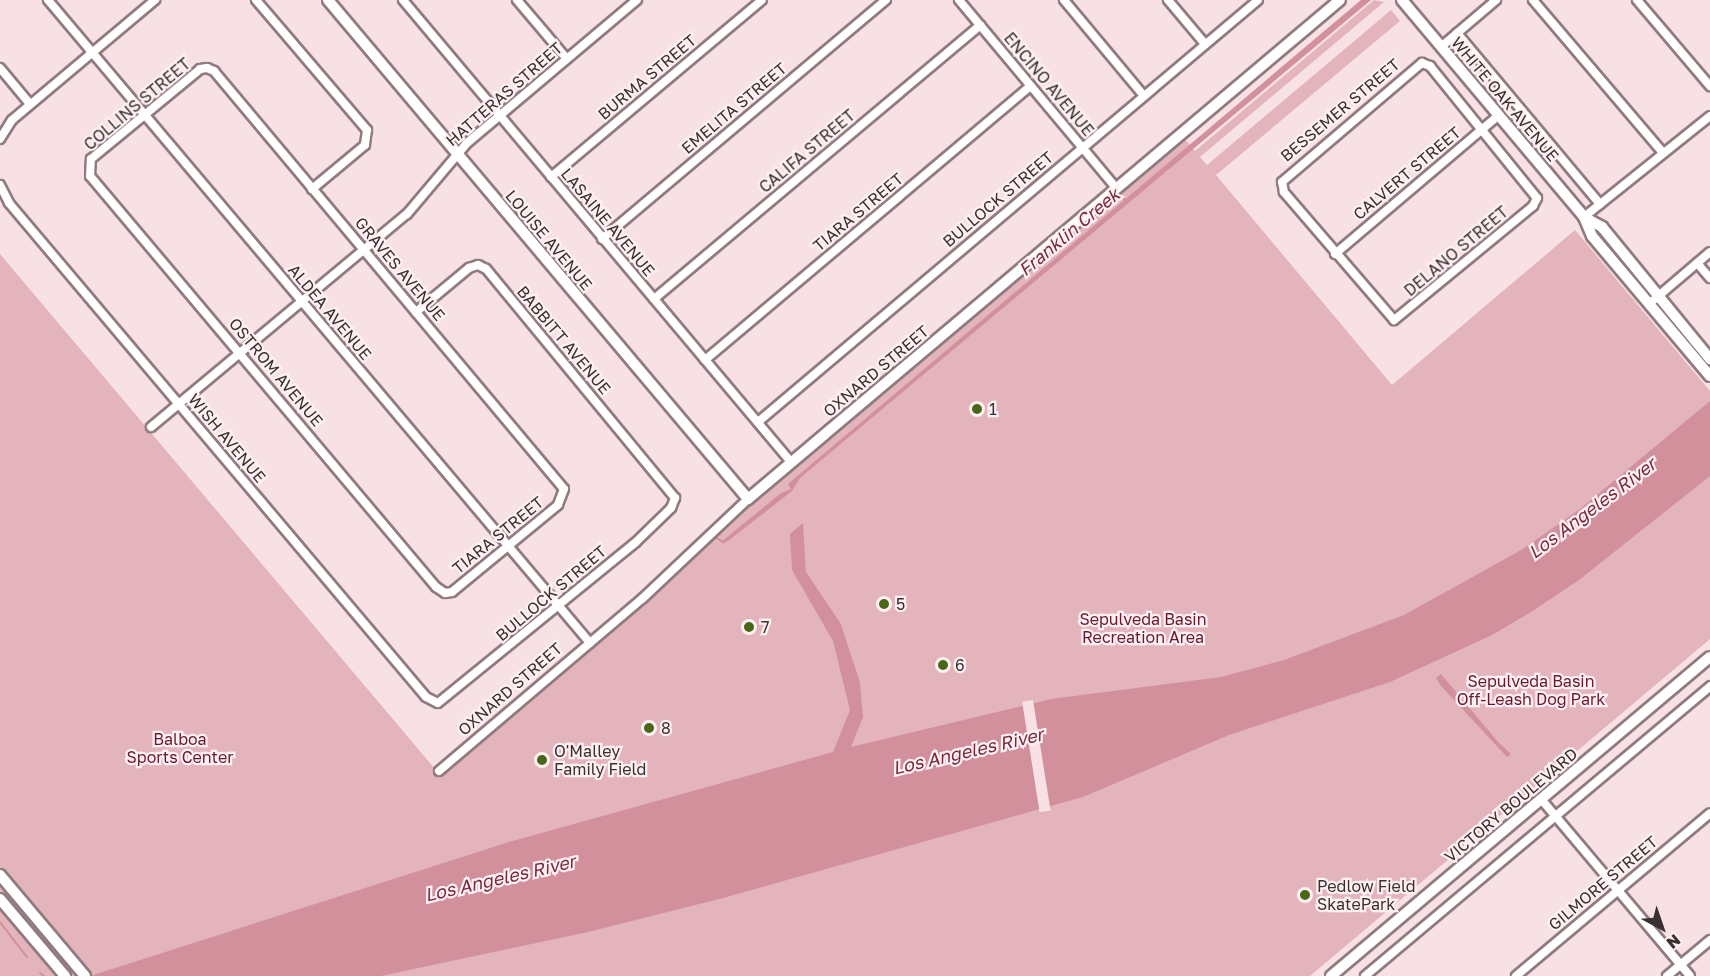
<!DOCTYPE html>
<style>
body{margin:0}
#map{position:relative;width:1710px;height:976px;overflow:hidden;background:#f8e1e5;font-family:"Golos Text",sans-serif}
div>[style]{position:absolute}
.green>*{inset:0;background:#e4b4bd}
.water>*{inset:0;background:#d1909c}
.pier>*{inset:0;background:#f8e1e5;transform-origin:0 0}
.stream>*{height:2px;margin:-1px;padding:0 1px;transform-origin:1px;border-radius:1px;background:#d1909c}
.roads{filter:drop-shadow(2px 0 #907b7f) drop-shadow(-2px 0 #907b7f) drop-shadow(0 2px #907b7f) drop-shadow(0 -2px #907b7f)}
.minor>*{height:8px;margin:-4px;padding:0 4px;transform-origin:4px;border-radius:4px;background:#fff}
.major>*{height:10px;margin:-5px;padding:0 5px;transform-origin:5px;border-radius:5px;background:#fff}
.dots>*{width:16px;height:16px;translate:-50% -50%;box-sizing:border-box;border:3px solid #fff1f3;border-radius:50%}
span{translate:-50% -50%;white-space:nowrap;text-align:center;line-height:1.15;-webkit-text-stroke:4.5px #fff1f3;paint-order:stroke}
.street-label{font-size:16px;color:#393031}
.poi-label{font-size:16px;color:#393031}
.left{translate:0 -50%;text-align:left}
.park-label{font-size:16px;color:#671931}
.water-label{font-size:18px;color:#782a3f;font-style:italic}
.north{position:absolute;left:1632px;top:898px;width:60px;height:60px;-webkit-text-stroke:4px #fff1f3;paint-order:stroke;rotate:140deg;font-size:16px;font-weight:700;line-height:24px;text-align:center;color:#393031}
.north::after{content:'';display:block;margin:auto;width:21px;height:27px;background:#393031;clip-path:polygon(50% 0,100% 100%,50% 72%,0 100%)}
</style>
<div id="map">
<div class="green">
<div style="clip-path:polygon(1374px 0,1384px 2px,1200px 157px,1207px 165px,1391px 10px,1400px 21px,1216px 175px,1392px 385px,1575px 230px,1710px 391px,1710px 639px,1310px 976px,0 976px,0 254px,441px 776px,652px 597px,721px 529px,1184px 138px,1195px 151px)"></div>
</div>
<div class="water">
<div style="clip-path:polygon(1361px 0,1371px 0,800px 478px,792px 491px,728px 541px,720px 543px,781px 493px,791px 489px,788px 484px)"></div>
<div style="clip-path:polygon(1710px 401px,1710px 476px,1579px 580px,1531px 612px,1492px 635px,1390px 682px,1229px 735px,1083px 797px,723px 898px,588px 932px,381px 976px,90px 976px,509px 842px,833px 752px,850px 710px,833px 641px,792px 570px,790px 534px,803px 523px,806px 572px,841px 624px,860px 683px,863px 717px,851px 747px,1051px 699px,1221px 677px,1284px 660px,1404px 615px,1523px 549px,1580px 509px)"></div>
<div style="clip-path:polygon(1441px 674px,1499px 743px,1511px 754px,1507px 757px,1441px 686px,1436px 678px)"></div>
</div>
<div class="pier">
<div style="left:1033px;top:700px;width:112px;height:11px;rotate:81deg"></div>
</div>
<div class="stream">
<div style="left:1118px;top:192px;width:12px;rotate:48deg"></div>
<div style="left:769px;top:428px;width:32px;rotate:54deg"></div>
<div style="left:713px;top:536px;width:13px;rotate:29deg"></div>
<div style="left:0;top:922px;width:44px;rotate:52.4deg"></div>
<div style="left:40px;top:973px;width:5px;rotate:37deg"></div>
</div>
<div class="roads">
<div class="minor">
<div style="left:48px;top:0;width:841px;rotate:49.87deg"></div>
<div style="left:256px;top:0;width:171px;rotate:49.5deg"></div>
<div style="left:367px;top:130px;width:15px;rotate:98deg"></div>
<div style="left:365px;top:145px;width:69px;rotate:140.3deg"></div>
<div style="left:403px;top:0;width:603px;rotate:49.98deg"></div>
<div style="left:517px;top:0;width:77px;rotate:49.7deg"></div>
<div style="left:959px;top:0;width:245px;rotate:50.1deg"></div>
<div style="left:1064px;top:0;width:125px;rotate:50.2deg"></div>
<div style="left:1168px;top:0;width:57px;rotate:49.9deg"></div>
<div style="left:1533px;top:0;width:201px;rotate:49.6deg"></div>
<div style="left:1637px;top:0;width:113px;rotate:49.7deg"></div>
<div style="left:1457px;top:33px;width:223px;rotate:50.1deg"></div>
<div style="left:1442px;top:46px;width:71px;rotate:-40.4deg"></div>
<div style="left:1422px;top:63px;width:9px;rotate:21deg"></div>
<div style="left:1430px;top:66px;width:170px;rotate:51deg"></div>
<div style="left:1537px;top:198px;width:9px;rotate:117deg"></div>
<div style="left:1533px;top:206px;width:180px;rotate:140.6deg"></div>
<div style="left:1394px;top:320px;width:169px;rotate:-130.7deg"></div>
<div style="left:1284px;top:192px;width:10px;rotate:-101deg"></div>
<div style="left:1282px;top:182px;width:184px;rotate:-40.4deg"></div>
<div style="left:0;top:68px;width:47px;rotate:50.2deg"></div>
<div style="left:207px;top:68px;width:8px;rotate:23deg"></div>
<div style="left:214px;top:71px;width:545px;rotate:50.06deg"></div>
<div style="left:564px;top:489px;width:17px;rotate:111deg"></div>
<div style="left:558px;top:505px;width:137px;rotate:140.6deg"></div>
<div style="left:452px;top:592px;width:7px;rotate:172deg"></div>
<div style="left:445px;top:593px;width:11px;rotate:-146deg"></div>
<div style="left:436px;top:587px;width:537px;rotate:-130.09deg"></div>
<div style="left:90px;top:176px;width:17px;rotate:-87deg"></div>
<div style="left:91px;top:159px;width:141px;rotate:-39.5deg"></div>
<div style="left:200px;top:69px;width:7px;rotate:-8deg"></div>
<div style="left:0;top:139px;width:22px;rotate:-58deg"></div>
<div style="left:12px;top:120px;width:187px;rotate:-40deg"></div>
<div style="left:551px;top:177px;width:275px;rotate:-40deg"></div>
<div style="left:0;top:185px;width:20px;rotate:63deg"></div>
<div style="left:9px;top:203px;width:646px;rotate:49.83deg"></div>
<div style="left:426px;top:697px;width:13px;rotate:27deg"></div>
<div style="left:438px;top:703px;width:255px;rotate:-39.1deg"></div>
<div style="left:636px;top:542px;width:49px;rotate:-44.2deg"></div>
<div style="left:671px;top:508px;width:11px;rotate:-68deg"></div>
<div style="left:675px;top:498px;width:297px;rotate:-129.5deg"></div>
<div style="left:486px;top:269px;width:9px;rotate:-153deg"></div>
<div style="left:478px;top:265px;width:9px;rotate:162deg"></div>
<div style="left:469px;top:268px;width:69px;rotate:140.3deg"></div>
<div style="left:1584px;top:217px;width:161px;rotate:-38.7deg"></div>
<div style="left:602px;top:239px;width:371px;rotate:-40.1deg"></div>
<div style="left:1335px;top:254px;width:215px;rotate:-40.3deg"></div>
<div style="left:1697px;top:263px;width:20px;rotate:49deg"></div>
<div style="left:654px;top:299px;width:426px;rotate:-40deg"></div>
<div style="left:1649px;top:304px;width:80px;rotate:-40.4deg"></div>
<div style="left:705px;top:360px;width:425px;rotate:-40.1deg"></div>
<div style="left:758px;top:422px;width:654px;rotate:-40.16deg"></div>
<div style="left:151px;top:427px;width:333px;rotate:-39.8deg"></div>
<div style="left:407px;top:214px;width:93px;rotate:-49.8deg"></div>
<div style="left:467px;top:143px;width:222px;rotate:-40.1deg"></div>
<div style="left:439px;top:771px;width:267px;rotate:-40.3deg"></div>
<div style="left:643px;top:598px;width:144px;rotate:-43.3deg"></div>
<div style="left:1541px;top:799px;width:231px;rotate:49.9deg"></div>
<div style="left:1365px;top:976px;width:451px;rotate:-40deg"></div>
<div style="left:1516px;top:976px;width:253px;rotate:-40deg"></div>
<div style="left:1667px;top:976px;width:56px;rotate:-39.9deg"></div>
</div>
<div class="major">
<div style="left:328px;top:0;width:652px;rotate:49.91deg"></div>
<div style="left:748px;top:499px;width:774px;rotate:-40.13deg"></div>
<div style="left:1402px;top:0;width:283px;rotate:50deg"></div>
<div style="left:1584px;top:217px;width:21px;rotate:29deg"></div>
<div style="left:1602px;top:227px;width:171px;rotate:50.7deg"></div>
<div style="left:1584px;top:217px;width:21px;rotate:67deg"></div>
<div style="left:1592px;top:236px;width:183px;rotate:49.9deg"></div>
<div style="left:0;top:875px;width:132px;rotate:49.9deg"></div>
<div style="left:0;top:899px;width:101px;rotate:49.8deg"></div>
<div style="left:1331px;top:976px;width:495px;rotate:-40.1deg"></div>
</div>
</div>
<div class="dots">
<div style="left:977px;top:409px;background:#496619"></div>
<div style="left:884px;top:604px;background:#496619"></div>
<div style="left:749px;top:627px;background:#496619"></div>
<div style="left:943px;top:665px;background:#496619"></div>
<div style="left:649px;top:728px;background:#496619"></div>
<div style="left:542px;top:760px;background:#496619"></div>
<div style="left:1305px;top:895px;background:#496619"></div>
</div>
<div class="street-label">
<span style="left:647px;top:77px;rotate:-40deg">BURMA STREET</span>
<span style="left:1049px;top:84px;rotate:50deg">ENCINO AVENUE</span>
<span style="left:504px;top:94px;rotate:-41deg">HATTERAS STREET</span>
<span style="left:1505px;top:99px;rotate:50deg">WHITE OAK AVENUE</span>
<span style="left:137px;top:104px;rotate:-40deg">COLLINS STREET</span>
<span style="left:734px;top:108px;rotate:-40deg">EMELITA STREET</span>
<span style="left:1340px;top:110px;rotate:-40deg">BESSEMER STREET</span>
<span style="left:807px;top:151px;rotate:-40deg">CALIFA STREET</span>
<span style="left:1407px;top:173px;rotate:-40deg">CALVERT STREET</span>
<span style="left:998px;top:199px;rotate:-40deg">BULLOCK STREET</span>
<span style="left:858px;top:212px;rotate:-40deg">TIARA STREET</span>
<span style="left:608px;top:222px;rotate:50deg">LASAINE AVENUE</span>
<span style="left:549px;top:240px;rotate:50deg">LOUISE AVENUE</span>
<span style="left:1456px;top:251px;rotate:-40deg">DELANO STREET</span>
<span style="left:400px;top:269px;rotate:50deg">GRAVES AVENUE</span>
<span style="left:330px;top:312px;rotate:50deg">ALDEA AVENUE</span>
<span style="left:564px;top:340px;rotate:50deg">BABBITT AVENUE</span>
<span style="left:876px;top:371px;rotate:-40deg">OXNARD STREET</span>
<span style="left:276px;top:372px;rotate:50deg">OSTROM AVENUE</span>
<span style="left:227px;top:438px;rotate:50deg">WISH AVENUE</span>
<span style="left:498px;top:535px;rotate:-39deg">TIARA STREET</span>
<span style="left:551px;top:593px;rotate:-40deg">BULLOCK STREET</span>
<span style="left:510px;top:689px;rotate:-41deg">OXNARD STREET</span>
<span style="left:1511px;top:805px;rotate:-40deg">VICTORY BOULEVARD</span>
<span style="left:1603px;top:883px;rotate:-40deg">GILMORE STREET</span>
</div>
<div class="poi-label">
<span class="left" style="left:989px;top:409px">1</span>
<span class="left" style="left:896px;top:604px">5</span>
<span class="left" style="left:761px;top:627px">7</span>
<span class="left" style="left:955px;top:665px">6</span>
<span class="left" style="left:661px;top:728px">8</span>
<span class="left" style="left:554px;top:760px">O'Malley<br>Family Field</span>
<span class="left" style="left:1317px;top:895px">Pedlow Field<br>SkatePark</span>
</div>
<div class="park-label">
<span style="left:1143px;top:628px">Sepulveda Basin<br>Recreation Area</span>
<span style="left:1531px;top:690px">Sepulveda Basin<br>Off-Leash Dog Park</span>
<span style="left:180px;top:748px">Balboa<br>Sports Center</span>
</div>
<div class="water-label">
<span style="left:1069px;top:232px;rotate:-40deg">Franklin Creek</span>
<span style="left:1592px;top:508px;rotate:-37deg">Los Angeles River</span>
<span style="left:968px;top:751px;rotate:-13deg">Los Angeles River</span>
<span style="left:500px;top:878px;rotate:-13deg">Los Angeles River</span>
</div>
<div class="north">N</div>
</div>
